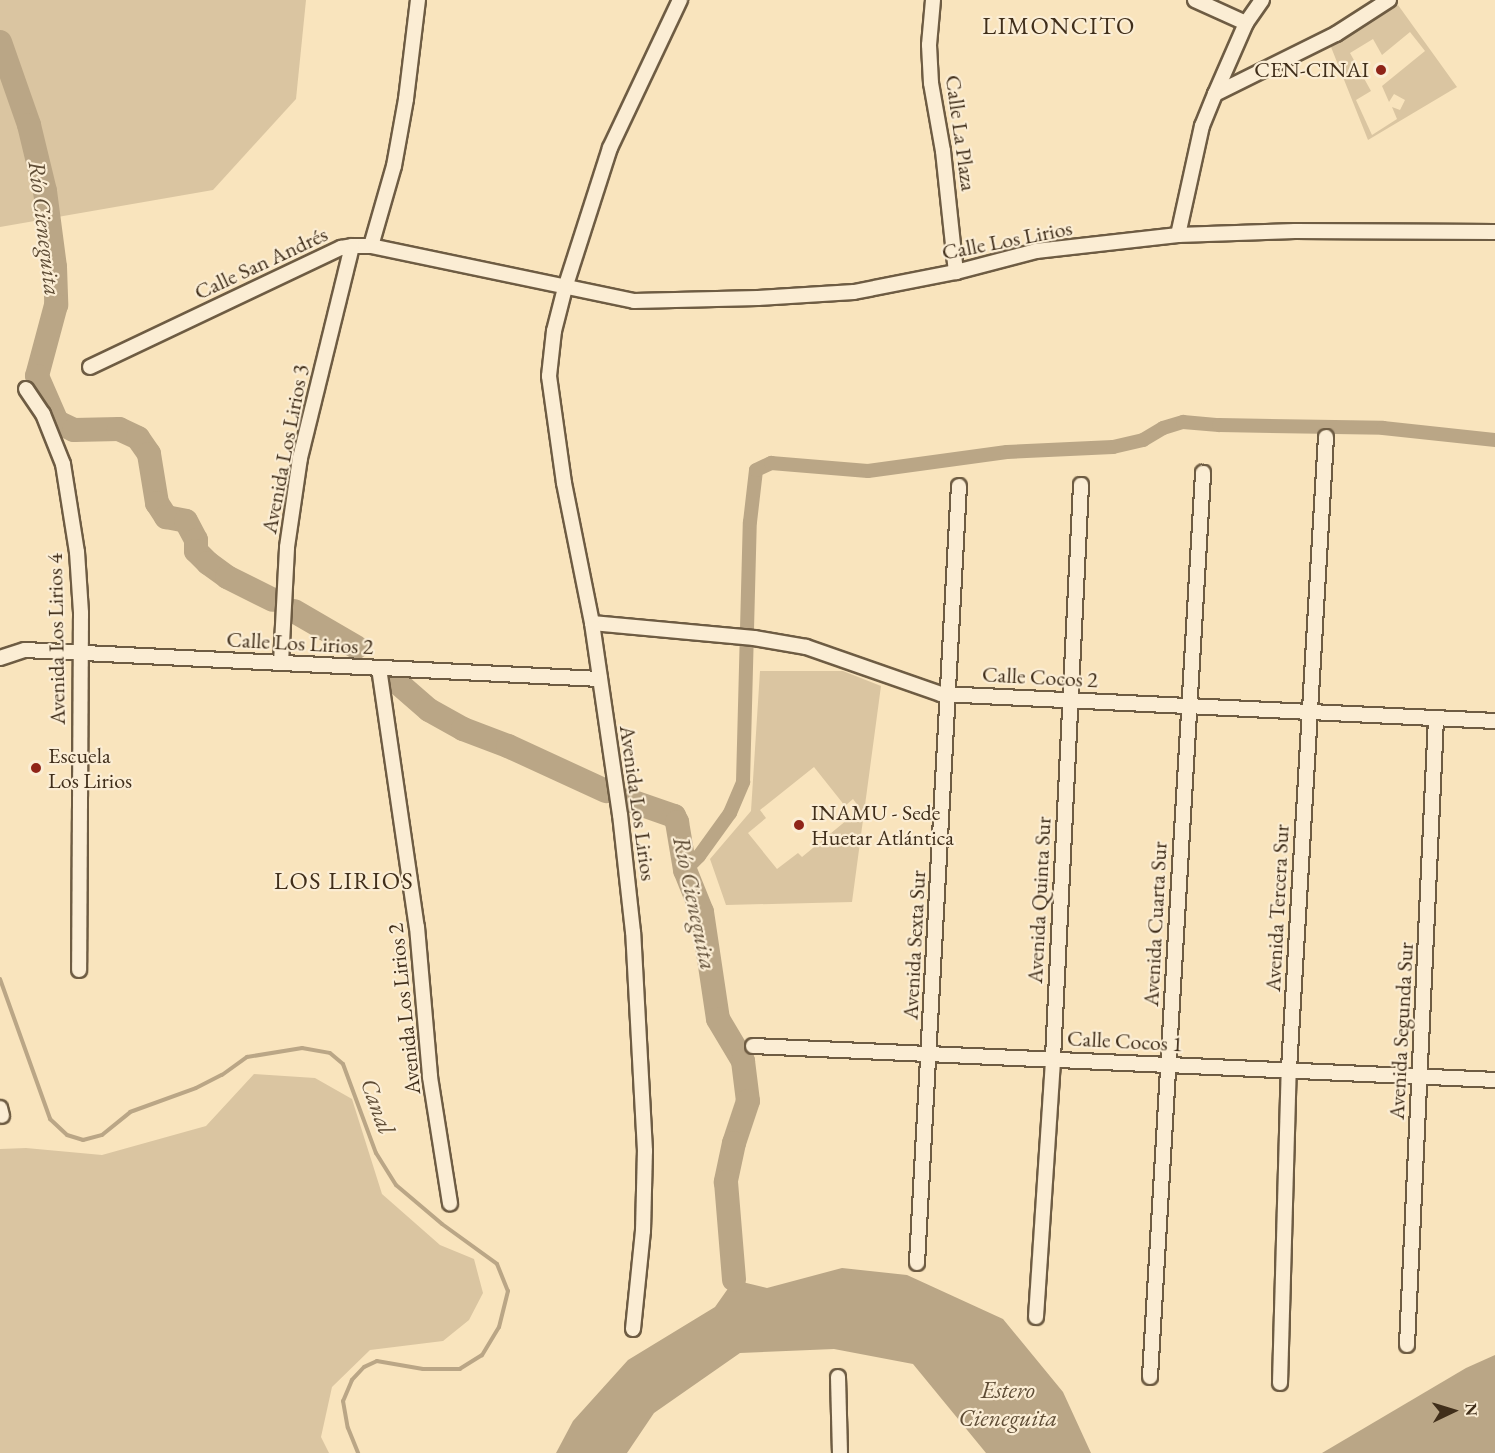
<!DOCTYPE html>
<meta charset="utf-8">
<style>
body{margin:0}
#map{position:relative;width:1495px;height:1453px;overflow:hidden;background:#f9e4bd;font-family:"EB Garamond",serif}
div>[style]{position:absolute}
.green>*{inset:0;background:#dac5a1}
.water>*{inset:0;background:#baa686}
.stream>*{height:4px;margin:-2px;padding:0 2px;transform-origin:2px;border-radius:2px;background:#baa686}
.canal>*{height:14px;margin:-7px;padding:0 7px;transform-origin:7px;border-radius:7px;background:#baa686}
.river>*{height:24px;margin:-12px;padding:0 12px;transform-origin:12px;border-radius:12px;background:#baa686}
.roads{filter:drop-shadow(2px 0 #6e5c43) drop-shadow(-2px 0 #6e5c43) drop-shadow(0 2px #6e5c43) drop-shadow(0 -2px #6e5c43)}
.minor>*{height:14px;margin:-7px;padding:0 7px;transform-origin:7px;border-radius:7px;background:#fbedd4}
.dots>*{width:16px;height:16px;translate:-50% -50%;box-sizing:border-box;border:3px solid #fbedd4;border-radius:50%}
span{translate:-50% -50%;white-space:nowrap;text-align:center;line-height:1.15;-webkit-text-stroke:4.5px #fbedd4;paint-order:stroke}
.poi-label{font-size:22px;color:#402e1a}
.right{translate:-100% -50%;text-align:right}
.left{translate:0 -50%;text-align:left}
.street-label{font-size:22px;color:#402e1a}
.neighbourhood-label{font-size:24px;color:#402e1a;letter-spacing:1.5px}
.water-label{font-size:24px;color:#5e4c35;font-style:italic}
.north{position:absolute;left:1423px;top:1381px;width:60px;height:60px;-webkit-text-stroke:4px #fbedd4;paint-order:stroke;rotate:86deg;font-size:16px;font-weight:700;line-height:24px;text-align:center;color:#402e1a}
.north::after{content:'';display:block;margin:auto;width:21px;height:27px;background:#402e1a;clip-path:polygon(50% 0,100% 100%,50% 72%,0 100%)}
</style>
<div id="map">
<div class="green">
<div style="clip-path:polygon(0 0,306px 0,296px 99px,213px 190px,0 227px)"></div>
<div style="clip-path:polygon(evenodd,1398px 5px,1457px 87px,1368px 140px,1331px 47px,1398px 5px,1410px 32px,1425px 51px,1382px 86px,1389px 102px,1394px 94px,1405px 100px,1400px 110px,1392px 107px,1397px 119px,1372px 135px,1356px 100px,1371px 91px,1350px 53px,1373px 39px,1382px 55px,1410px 32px)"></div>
<div style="clip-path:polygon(evenodd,760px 671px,843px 671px,881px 686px,852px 902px,726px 905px,710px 859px,751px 811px,760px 671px,814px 767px,845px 806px,853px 799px,859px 807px,852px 812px,853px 815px,802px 857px,798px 853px,777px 869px,748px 833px,766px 818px,760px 810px,814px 767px)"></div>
<div style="clip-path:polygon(254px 1074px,315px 1078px,352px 1099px,382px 1194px,440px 1245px,474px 1259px,483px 1293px,469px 1320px,443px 1341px,370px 1350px,332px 1387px,321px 1437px,329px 1453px,0 1453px,0 1149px,26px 1148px,102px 1155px,206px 1126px)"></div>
</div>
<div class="water">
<div style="clip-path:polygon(842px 1268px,907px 1275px,1003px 1319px,1063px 1392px,1091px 1453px,986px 1453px,913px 1364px,834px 1349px,740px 1353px,654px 1413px,627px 1453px,556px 1453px,573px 1421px,628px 1360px,715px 1307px,734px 1280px,767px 1288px)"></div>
<div style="clip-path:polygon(1495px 1355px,1495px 1453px,1322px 1453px,1466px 1368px)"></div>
</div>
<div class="stream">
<div style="left:0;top:979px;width:149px;rotate:70.3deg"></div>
<div style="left:50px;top:1119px;width:23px;rotate:43deg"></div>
<div style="left:67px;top:1135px;width:17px;rotate:17deg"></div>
<div style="left:83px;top:1140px;width:20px;rotate:-15deg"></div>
<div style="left:102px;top:1135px;width:36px;rotate:-39deg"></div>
<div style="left:130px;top:1112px;width:70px;rotate:-20deg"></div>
<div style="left:196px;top:1088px;width:29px;rotate:-27deg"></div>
<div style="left:222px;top:1075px;width:31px;rotate:-36deg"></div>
<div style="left:247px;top:1057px;width:56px;rotate:-9.3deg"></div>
<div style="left:302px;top:1048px;width:28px;rotate:10deg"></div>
<div style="left:330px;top:1053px;width:17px;rotate:40deg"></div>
<div style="left:343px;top:1064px;width:95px;rotate:69.7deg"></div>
<div style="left:376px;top:1153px;width:38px;rotate:58deg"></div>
<div style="left:396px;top:1185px;width:60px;rotate:40.3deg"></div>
<div style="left:442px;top:1224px;width:68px;rotate:36deg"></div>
<div style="left:497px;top:1264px;width:29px;rotate:68deg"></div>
<div style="left:508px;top:1291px;width:37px;rotate:104deg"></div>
<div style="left:499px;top:1327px;width:33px;rotate:121deg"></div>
<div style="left:482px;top:1355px;width:26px;rotate:148deg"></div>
<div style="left:460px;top:1369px;width:37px;rotate:180deg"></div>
<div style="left:423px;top:1369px;width:47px;rotate:-170.1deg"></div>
<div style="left:377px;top:1361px;width:14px;rotate:155deg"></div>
<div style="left:364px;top:1367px;width:18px;rotate:133deg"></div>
<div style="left:352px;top:1380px;width:23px;rotate:113deg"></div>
<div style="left:343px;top:1401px;width:27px;rotate:80deg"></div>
<div style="left:348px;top:1428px;width:27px;rotate:68deg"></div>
</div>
<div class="canal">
<div style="left:685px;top:870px;width:20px;rotate:-45deg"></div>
<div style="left:699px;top:856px;width:53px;rotate:-54.2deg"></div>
<div style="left:730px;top:813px;width:34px;rotate:-67deg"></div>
<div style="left:743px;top:782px;width:260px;rotate:-88.5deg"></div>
<div style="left:750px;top:522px;width:52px;rotate:-83.4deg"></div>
<div style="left:756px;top:470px;width:17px;rotate:-25deg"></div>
<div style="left:771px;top:463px;width:97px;rotate:4.7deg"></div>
<div style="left:868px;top:471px;width:140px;rotate:-7.8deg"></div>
<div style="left:1007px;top:452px;width:106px;rotate:-2.7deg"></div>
<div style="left:1113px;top:447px;width:31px;rotate:-13deg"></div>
<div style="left:1143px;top:440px;width:23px;rotate:-31deg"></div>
<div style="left:1163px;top:428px;width:21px;rotate:-17deg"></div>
<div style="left:1183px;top:422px;width:36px;rotate:5deg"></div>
<div style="left:1219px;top:425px;width:164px;rotate:1deg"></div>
<div style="left:1383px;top:428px;width:113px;rotate:6.1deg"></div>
</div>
<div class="river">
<div style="left:0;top:42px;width:88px;rotate:70.7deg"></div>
<div style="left:29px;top:125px;width:68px;rotate:76.4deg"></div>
<div style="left:45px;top:191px;width:77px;rotate:82.5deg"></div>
<div style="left:55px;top:267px;width:38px;rotate:88deg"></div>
<div style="left:56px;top:305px;width:73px;rotate:105deg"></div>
<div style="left:37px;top:376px;width:50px;rotate:66.5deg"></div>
<div style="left:57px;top:422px;width:19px;rotate:25deg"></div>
<div style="left:74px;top:430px;width:45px;rotate:-1.3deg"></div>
<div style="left:119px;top:429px;width:21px;rotate:25deg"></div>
<div style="left:138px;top:438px;width:19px;rotate:55deg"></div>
<div style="left:149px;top:454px;width:50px;rotate:80.7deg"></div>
<div style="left:157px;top:503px;width:17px;rotate:57deg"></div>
<div style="left:166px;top:517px;width:20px;rotate:11deg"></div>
<div style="left:186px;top:521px;width:21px;rotate:62deg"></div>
<div style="left:196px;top:540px;width:11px;rotate:90deg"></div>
<div style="left:196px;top:551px;width:17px;rotate:45deg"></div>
<div style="left:208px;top:563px;width:24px;rotate:36deg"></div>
<div style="left:227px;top:577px;width:51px;rotate:26.6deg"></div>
<div style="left:294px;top:611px;width:72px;rotate:30.1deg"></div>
<div style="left:399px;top:684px;width:40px;rotate:41deg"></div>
<div style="left:429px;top:710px;width:39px;rotate:29deg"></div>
<div style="left:463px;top:729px;width:48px;rotate:20.7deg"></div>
<div style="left:508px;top:746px;width:108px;rotate:24.7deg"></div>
<div style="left:628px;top:800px;width:49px;rotate:19.2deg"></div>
<div style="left:674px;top:816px;width:7px;rotate:63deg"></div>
<div style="left:677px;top:822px;width:49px;rotate:80.5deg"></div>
<div style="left:685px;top:870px;width:45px;rotate:68deg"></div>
<div style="left:702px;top:912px;width:108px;rotate:81.5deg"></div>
<div style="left:718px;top:1019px;width:49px;rotate:59.2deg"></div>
<div style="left:743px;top:1061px;width:40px;rotate:82.9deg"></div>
<div style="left:748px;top:1101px;width:44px;rotate:108.4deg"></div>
<div style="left:734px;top:1143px;width:40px;rotate:102deg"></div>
<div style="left:726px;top:1182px;width:98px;rotate:85.3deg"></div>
</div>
<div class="roads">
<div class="minor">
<div style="left:933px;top:0;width:45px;rotate:95.1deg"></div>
<div style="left:929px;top:45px;width:38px;rotate:87deg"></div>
<div style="left:931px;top:83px;width:69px;rotate:80deg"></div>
<div style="left:943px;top:151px;width:122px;rotate:83.9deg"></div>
<div style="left:1195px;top:0;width:56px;rotate:24.3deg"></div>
<div style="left:1215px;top:94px;width:77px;rotate:-66.4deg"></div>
<div style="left:1246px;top:23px;width:28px;rotate:-55deg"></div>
<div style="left:1178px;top:235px;width:112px;rotate:-77.6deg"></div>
<div style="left:1202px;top:126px;width:35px;rotate:-68deg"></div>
<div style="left:1215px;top:94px;width:135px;rotate:-26.4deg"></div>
<div style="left:1336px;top:34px;width:63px;rotate:-32.7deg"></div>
<div style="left:371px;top:246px;width:83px;rotate:-74deg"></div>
<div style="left:394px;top:166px;width:68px;rotate:-79.8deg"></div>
<div style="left:406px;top:99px;width:100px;rotate:-83.1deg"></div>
<div style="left:90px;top:367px;width:278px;rotate:-25.4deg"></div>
<div style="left:341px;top:248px;width:11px;rotate:-10deg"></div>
<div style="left:352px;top:246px;width:19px"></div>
<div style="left:371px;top:246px;width:269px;rotate:11.8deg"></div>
<div style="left:634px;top:301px;width:124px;rotate:-1.4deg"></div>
<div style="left:758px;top:298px;width:96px;rotate:-3.6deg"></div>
<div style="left:854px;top:292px;width:104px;rotate:-11.1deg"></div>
<div style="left:956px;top:272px;width:83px;rotate:-14.7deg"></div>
<div style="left:1036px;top:251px;width:143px;rotate:-6.4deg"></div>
<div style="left:1178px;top:235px;width:117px;rotate:-2deg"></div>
<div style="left:1295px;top:231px;width:200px;rotate:0.3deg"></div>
<div style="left:26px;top:389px;width:30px;rotate:56deg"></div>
<div style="left:43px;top:414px;width:54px;rotate:68.2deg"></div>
<div style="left:63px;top:464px;width:89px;rotate:81deg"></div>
<div style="left:77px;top:552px;width:61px;rotate:86.2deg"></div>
<div style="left:81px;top:613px;width:357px;rotate:90.3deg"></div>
<div style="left:592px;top:623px;width:163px;rotate:5.3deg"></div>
<div style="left:754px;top:638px;width:53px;rotate:9.8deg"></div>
<div style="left:806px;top:647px;width:143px;rotate:19.2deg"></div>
<div style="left:941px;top:694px;width:555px;rotate:2.79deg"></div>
<div style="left:0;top:658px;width:26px;rotate:-18deg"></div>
<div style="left:25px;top:650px;width:576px;rotate:2.89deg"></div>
<div style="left:281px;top:663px;width:116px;rotate:-87deg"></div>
<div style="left:287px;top:547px;width:90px;rotate:-81.7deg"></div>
<div style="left:300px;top:458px;width:218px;rotate:-76.2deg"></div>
<div style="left:379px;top:668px;width:262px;rotate:81.7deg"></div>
<div style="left:417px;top:927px;width:151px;rotate:85deg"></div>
<div style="left:430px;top:1077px;width:128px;rotate:81deg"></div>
<div style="left:753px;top:1046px;width:743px;rotate:2.62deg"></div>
<div style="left:0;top:1108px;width:8px;rotate:76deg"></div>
<div style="left:917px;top:1263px;width:778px;rotate:-86.91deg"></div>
<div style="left:1036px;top:1317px;width:260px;rotate:-86.2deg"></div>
<div style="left:1053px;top:1058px;width:574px;rotate:-87.2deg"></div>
<div style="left:633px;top:1329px;width:99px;rotate:-84.2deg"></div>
<div style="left:643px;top:1231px;width:80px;rotate:-88.6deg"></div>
<div style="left:645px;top:1151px;width:219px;rotate:-93.1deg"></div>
<div style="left:633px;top:932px;width:118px;rotate:-96.3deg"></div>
<div style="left:620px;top:815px;width:194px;rotate:-98.3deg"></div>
<div style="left:592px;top:623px;width:143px;rotate:-101.3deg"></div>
<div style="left:564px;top:483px;width:108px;rotate:-98deg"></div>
<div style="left:549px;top:376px;width:45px;rotate:-83.7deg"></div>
<div style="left:554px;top:331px;width:44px;rotate:-75.7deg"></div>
<div style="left:565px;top:288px;width:147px;rotate:-72.2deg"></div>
<div style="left:610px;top:148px;width:164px;rotate:-64.7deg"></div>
<div style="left:1407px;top:1345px;width:627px;rotate:-87.35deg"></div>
<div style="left:838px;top:1377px;width:76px;rotate:88.5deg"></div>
<div style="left:1150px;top:1377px;width:906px;rotate:-86.64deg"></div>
<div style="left:1280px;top:1383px;width:314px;rotate:-88.4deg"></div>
<div style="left:1289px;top:1069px;width:633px;rotate:-86.65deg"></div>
</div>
</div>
<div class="dots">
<div style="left:1381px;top:70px;background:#8f2418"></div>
<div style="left:36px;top:768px;background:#8f2418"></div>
<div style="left:799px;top:825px;background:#8f2418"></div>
</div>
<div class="poi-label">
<span class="right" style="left:1369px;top:70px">CEN-CINAI</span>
<span class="left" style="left:48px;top:768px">Escuela<br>Los Lirios</span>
<span class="left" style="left:811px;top:825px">INAMU - Sede<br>Huetar Atlántica</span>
</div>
<div class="street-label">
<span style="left:961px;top:133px;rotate:82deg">Calle La Plaza</span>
<span style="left:1007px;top:240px;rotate:-11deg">Calle Los Lirios</span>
<span style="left:261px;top:263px;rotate:-25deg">Calle San Andrés</span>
<span style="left:285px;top:449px;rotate:-79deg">Avenida Los Lirios 3</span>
<span style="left:56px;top:639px;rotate:-91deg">Avenida Los Lirios 4</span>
<span style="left:300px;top:643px;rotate:3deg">Calle Los Lirios 2</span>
<span style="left:1040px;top:677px;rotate:3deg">Calle Cocos 2</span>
<span style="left:638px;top:803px;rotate:82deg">Avenida Los Lirios</span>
<span style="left:1039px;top:900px;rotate:-87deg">Avenida Quinta Sur</span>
<span style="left:1277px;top:908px;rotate:-87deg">Avenida Tercera Sur</span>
<span style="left:1155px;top:924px;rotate:-87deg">Avenida Cuarta Sur</span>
<span style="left:914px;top:945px;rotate:-87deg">Avenida Sexta Sur</span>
<span style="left:404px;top:1009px;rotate:-96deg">Avenida Los Lirios 2</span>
<span style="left:1401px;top:1031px;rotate:-87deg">Avenida Segunda Sur</span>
<span style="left:1125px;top:1041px;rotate:3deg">Calle Cocos 1</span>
</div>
<div class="neighbourhood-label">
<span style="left:1059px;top:26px">LIMONCITO</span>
<span style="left:344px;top:881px">LOS LIRIOS</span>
</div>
<div class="water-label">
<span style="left:45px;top:228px;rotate:83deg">Río Cieneguita</span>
<span style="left:695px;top:903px;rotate:78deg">Río Cieneguita</span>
<span style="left:378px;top:1106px;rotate:70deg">Canal</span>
<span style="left:1008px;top:1404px">Estero<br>Cieneguita</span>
</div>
<div class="north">N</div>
</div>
